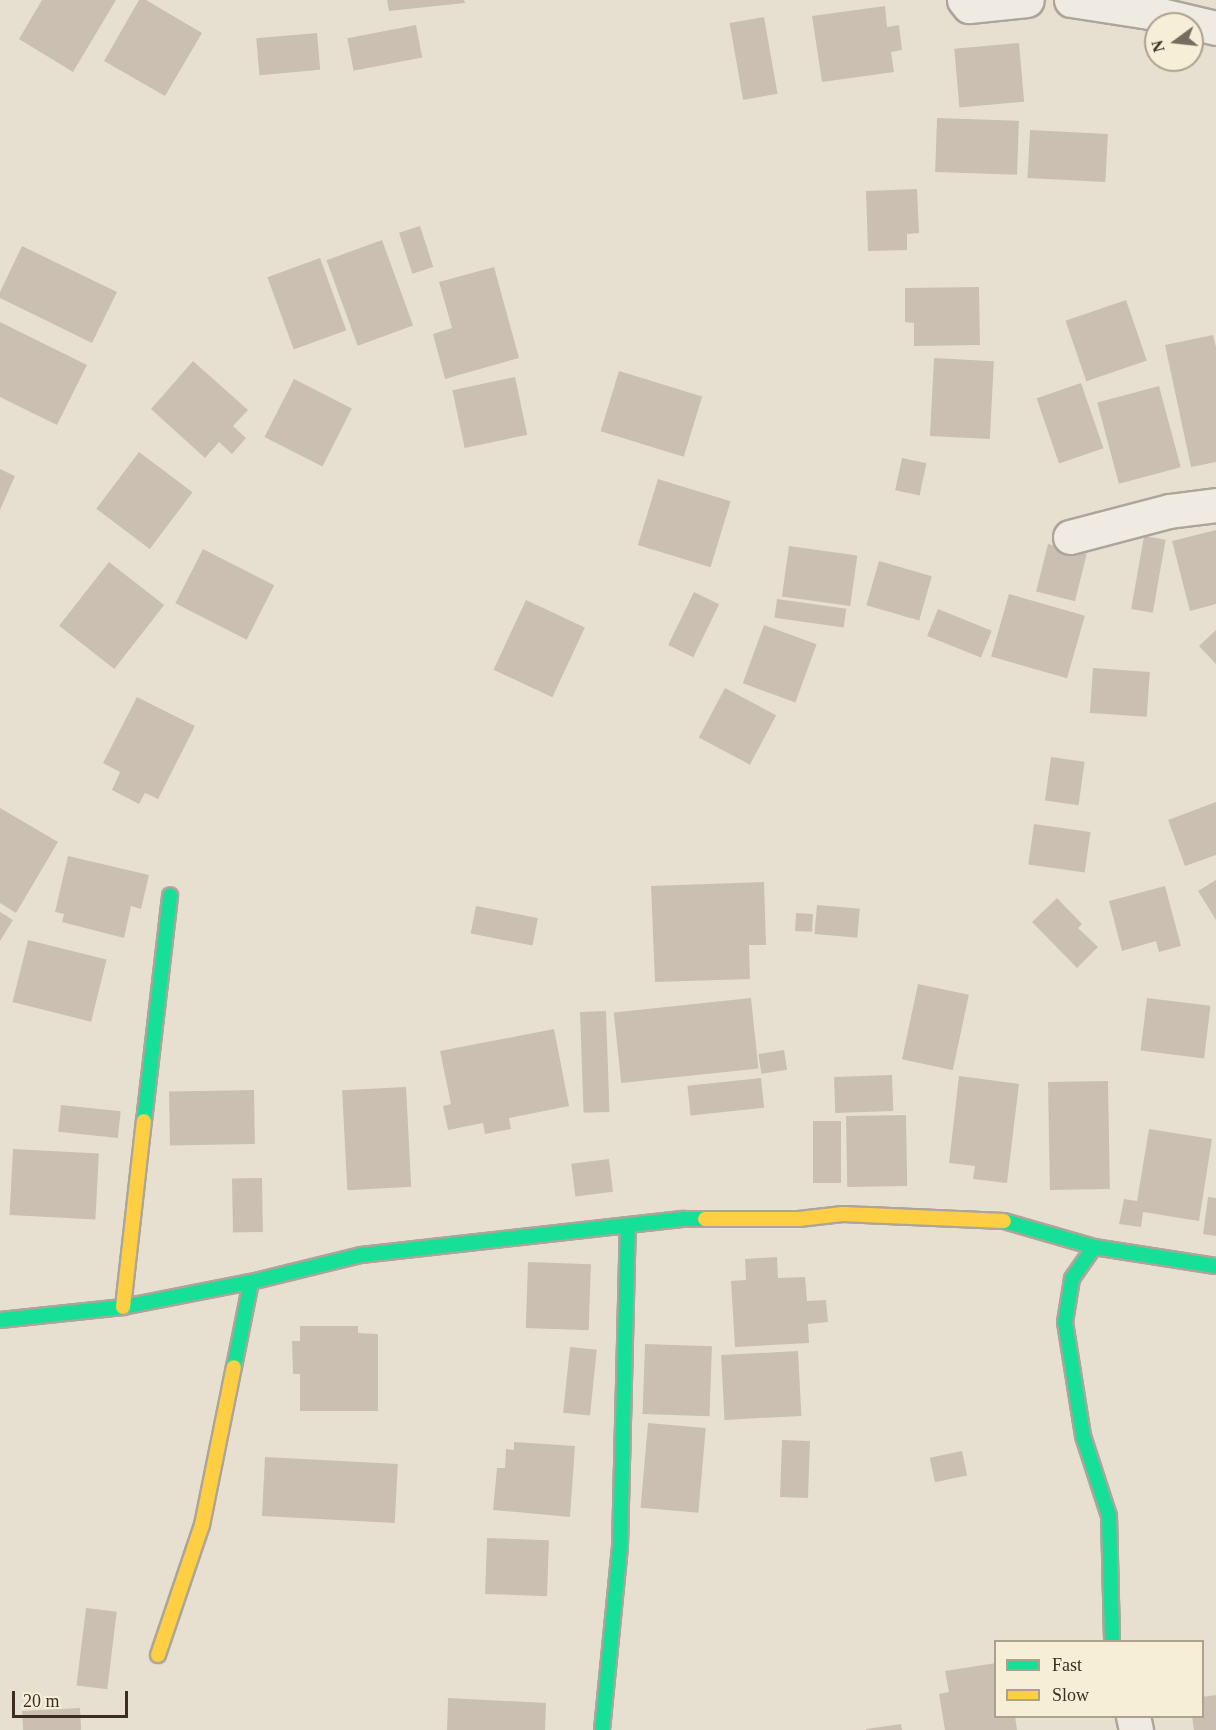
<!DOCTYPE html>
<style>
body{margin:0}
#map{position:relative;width:1216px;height:1730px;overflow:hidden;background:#e7e0d1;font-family:"Times New Roman",serif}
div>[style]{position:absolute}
.building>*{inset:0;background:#cbbfb2;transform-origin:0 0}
.roads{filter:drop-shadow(2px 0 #ada599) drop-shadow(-2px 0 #ada599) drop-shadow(0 2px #ada599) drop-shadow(0 -2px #ada599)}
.street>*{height:33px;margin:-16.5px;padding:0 16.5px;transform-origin:16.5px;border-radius:16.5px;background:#efebe3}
.fast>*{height:14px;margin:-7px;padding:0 7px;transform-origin:7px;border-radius:7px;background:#16e098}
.slow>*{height:14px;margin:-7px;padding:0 7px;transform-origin:7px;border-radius:7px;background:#ffcf43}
span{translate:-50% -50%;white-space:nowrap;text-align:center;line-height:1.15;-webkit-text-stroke:4.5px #f7eed8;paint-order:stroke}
.legend{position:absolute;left:994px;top:1640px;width:210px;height:78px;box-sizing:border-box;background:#f7eed8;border:2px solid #ada18e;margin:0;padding:8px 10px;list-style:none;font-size:18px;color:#3d2e20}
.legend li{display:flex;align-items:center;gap:12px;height:30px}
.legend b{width:30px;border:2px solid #ada18e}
.north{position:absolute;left:1144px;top:12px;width:60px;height:60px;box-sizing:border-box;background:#f7eed8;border:2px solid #ada18e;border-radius:50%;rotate:255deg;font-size:16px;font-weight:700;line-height:24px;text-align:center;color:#3d2e20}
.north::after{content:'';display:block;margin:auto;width:21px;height:27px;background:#786c5e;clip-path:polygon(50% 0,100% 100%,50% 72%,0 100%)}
.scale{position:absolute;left:12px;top:1691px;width:116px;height:27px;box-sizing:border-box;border:3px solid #3d2e20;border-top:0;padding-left:8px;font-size:18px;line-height:21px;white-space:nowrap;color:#3d2e20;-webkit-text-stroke:4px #f7eed8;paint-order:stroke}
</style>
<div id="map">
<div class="building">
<div style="clip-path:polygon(42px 0,116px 0,73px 72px,19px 39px)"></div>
<div style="clip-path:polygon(139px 0,146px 0,202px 33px,165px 96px,104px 61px)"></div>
<div style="clip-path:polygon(387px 0,464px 0,465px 3px,389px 11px)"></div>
<div style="clip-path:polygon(885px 6px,887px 27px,899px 25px,902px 50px,891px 52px,894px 72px,822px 82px,812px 16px)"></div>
<div style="left:764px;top:17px;width:78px;height:35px;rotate:80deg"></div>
<div style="left:416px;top:25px;width:33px;height:70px;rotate:79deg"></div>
<div style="left:317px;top:33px;width:37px;height:61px;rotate:85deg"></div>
<div style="left:1019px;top:43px;width:59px;height:65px;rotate:85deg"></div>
<div style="left:937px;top:118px;width:82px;height:54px;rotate:2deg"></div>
<div style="left:1030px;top:130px;width:78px;height:48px;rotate:3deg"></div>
<div style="clip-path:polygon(917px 189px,919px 233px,907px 234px,907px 250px,868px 251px,866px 191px)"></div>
<div style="left:420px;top:226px;width:43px;height:22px;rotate:72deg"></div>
<div style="left:382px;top:240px;width:91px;height:59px;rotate:70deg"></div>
<div style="clip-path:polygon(22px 246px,117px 292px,92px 343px,0 298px,0 292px)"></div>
<div style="left:320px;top:258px;width:77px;height:56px;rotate:70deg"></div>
<div style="clip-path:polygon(494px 267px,519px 358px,445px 379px,433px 334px,452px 328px,439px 282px)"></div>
<div style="clip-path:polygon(979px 287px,980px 345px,914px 346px,914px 323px,905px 322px,905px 288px)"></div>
<div style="left:1126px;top:300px;width:64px;height:64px;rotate:71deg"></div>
<div style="clip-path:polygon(0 322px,87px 365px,57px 425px,0 397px)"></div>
<div style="clip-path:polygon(1213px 335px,1216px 347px,1216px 462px,1191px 467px,1165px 345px)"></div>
<div style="left:934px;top:358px;width:60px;height:78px;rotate:3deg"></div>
<div style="clip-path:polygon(193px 361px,248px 410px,233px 426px,246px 438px,232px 454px,219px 442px,205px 458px,151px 409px)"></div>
<div style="left:619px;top:371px;width:87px;height:63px;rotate:17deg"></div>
<div style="left:515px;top:377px;width:59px;height:64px;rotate:78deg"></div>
<div style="left:294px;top:379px;width:65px;height:65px;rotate:27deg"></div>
<div style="left:1081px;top:383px;width:69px;height:47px;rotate:71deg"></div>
<div style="left:1159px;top:386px;width:84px;height:64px;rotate:75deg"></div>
<div style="left:139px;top:452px;width:67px;height:71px;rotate:37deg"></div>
<div style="left:902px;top:458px;width:25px;height:33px;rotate:12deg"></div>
<div style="clip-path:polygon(0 469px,15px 476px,0 510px)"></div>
<div style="left:658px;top:479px;width:76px;height:69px;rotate:17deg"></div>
<div style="clip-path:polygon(1216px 530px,1216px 604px,1190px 611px,1172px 541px)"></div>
<div style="left:1144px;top:536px;width:22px;height:74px;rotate:10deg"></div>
<div style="left:1048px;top:544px;width:40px;height:49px;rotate:14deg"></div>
<div style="left:789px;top:546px;width:69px;height:51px;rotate:8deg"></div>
<div style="left:203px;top:549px;width:80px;height:61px;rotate:27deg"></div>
<div style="left:879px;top:561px;width:55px;height:46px;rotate:16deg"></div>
<div style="left:109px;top:562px;width:70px;height:81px;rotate:38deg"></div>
<div style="left:694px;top:592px;width:28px;height:59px;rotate:26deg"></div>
<div style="left:1009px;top:594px;width:79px;height:65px;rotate:16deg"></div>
<div style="left:777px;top:599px;width:70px;height:19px;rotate:8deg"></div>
<div style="left:526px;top:600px;width:65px;height:77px;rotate:25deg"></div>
<div style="left:938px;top:609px;width:58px;height:29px;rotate:22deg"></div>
<div style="left:764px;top:625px;width:56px;height:62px;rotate:20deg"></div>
<div style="clip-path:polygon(1216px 630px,1216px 664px,1199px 646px)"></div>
<div style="left:1093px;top:668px;width:57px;height:45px;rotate:4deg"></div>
<div style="left:725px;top:688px;width:58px;height:56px;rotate:28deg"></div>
<div style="clip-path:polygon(137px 697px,195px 726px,158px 799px,145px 793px,139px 804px,112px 790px,120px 772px,103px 763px)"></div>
<div style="left:1051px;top:757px;width:34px;height:44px;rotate:8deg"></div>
<div style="clip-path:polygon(1216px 802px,1216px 855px,1185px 866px,1168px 820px)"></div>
<div style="clip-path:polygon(0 808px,58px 842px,16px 913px,0 903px)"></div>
<div style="left:1034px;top:824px;width:57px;height:41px;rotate:8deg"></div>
<div style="clip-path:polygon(68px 856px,149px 875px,141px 909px,131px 906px,124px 938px,62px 922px,64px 914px,55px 912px)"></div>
<div style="clip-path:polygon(1216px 880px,1216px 920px,1198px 891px)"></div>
<div style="clip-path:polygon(764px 882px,766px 945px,749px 945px,750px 979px,655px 982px,651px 886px)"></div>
<div style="clip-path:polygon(1165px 886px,1181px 946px,1159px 952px,1156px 941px,1122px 951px,1109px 901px)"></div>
<div style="clip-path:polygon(1057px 898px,1082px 924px,1078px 928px,1098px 947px,1077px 968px,1032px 922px)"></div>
<div style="left:817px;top:905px;width:43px;height:29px;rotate:5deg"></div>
<div style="left:476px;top:906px;width:63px;height:28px;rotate:11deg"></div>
<div style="clip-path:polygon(0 912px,13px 920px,0 941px)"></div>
<div style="left:796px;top:913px;width:17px;height:18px;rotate:3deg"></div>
<div style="left:28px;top:940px;width:81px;height:64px;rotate:14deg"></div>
<div style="left:918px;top:984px;width:52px;height:77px;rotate:12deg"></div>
<div style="left:751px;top:998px;width:71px;height:138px;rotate:84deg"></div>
<div style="left:1147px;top:998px;width:64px;height:53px;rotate:7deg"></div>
<div style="left:606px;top:1011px;width:101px;height:26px;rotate:88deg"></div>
<div style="clip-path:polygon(554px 1029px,569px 1106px,509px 1118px,511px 1129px,485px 1134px,483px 1123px,448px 1130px,443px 1106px,451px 1104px,440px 1051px)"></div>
<div style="left:784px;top:1050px;width:20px;height:26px;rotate:81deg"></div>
<div style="left:892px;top:1075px;width:36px;height:58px;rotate:88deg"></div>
<div style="clip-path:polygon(959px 1076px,1019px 1084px,1007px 1183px,973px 1179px,975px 1166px,949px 1163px)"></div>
<div style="left:761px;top:1078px;width:30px;height:74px;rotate:84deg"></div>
<div style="left:1108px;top:1081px;width:108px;height:60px;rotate:89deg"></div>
<div style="left:406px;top:1087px;width:100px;height:64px;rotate:87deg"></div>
<div style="left:254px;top:1090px;width:54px;height:85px;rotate:89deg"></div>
<div style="left:61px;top:1105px;width:60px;height:27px;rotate:6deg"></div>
<div style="left:906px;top:1115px;width:71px;height:60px;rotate:89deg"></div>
<div style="left:813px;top:1121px;width:28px;height:62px"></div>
<div style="clip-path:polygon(1149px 1129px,1212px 1139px,1199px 1221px,1143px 1212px,1141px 1227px,1119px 1224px,1124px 1199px,1137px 1201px)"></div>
<div style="left:13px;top:1149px;width:86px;height:66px;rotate:3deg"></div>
<div style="left:609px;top:1159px;width:33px;height:38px;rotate:83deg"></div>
<div style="left:262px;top:1178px;width:54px;height:30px;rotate:89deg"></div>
<div style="clip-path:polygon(1208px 1197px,1216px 1198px,1216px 1236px,1203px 1234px)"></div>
<div style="clip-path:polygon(777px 1257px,778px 1278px,805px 1277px,807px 1301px,826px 1300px,828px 1322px,808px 1324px,809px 1343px,735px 1347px,731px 1281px,746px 1280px,745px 1259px)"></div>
<div style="left:528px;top:1262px;width:63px;height:66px;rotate:2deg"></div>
<div style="clip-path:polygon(300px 1326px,358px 1326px,358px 1333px,378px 1334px,378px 1411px,300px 1411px,300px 1374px,293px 1374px,292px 1341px,300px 1341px)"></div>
<div style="left:645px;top:1344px;width:67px;height:70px;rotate:2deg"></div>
<div style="left:570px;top:1347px;width:27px;height:66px;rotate:6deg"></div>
<div style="left:798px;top:1351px;width:65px;height:77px;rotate:87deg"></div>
<div style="left:648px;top:1423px;width:58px;height:85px;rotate:5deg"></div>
<div style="left:782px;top:1440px;width:28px;height:57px;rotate:2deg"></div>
<div style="clip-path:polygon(514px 1442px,575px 1446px,570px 1517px,493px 1510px,497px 1468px,505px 1468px,506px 1449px,514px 1450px)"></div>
<div style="left:962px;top:1451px;width:25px;height:33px;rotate:78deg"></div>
<div style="left:265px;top:1457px;width:133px;height:59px;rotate:3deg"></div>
<div style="left:487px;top:1538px;width:62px;height:56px;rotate:2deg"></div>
<div style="left:86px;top:1608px;width:31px;height:78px;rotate:7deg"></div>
<div style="clip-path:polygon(996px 1663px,996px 1716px,1015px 1716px,1017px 1730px,945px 1730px,939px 1694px,949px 1692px,945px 1671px)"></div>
<div style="clip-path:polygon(1216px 1695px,1216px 1730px,1194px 1730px,1192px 1716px,1202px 1716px,1202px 1697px)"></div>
<div style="clip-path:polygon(448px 1698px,546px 1703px,545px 1730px,447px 1730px)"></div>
<div style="left:80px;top:1708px;width:22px;height:58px;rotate:87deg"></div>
<div style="clip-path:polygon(901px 1724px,902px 1730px,866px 1730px,866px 1729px)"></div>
</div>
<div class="roads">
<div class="street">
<div style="left:964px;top:0;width:8px;rotate:50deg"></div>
<div style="left:969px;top:6px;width:58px;rotate:-5.9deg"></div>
<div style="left:1071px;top:0;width:74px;rotate:8.6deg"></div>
<div style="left:1144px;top:11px;width:74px;rotate:13.3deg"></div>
<div style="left:1070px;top:537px;width:102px;rotate:-14.7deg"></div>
<div style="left:1169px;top:511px;width:47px;rotate:-7.3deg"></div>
<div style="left:1133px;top:1716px;width:14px;rotate:78deg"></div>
</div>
<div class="fast">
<div style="left:144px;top:1121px;width:227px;rotate:-83.4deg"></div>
<div style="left:1004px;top:1221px;width:94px;rotate:16.1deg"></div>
<div style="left:1094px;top:1247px;width:123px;rotate:8.9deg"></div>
<div style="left:1094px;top:1247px;width:39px;rotate:125deg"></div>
<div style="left:1072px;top:1279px;width:44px;rotate:99.2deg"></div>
<div style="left:1065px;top:1322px;width:115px;rotate:81deg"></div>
<div style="left:1083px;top:1436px;width:84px;rotate:72deg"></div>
<div style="left:1109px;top:1516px;width:126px;rotate:88.6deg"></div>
<div style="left:0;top:1320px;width:124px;rotate:-6deg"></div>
<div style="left:123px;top:1307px;width:130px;rotate:-11.1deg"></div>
<div style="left:251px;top:1282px;width:113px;rotate:-13.8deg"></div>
<div style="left:361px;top:1255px;width:325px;rotate:-6.4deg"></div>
<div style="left:684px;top:1219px;width:21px"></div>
<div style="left:234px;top:1367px;width:87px;rotate:-78.7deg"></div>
<div style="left:602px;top:1730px;width:185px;rotate:-84.4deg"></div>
<div style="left:620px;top:1546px;width:319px;rotate:-88.6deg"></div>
</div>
<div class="slow">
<div style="left:705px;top:1219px;width:94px"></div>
<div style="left:799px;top:1219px;width:44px;rotate:-6.5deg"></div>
<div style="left:843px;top:1214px;width:161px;rotate:2.5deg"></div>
<div style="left:123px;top:1307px;width:187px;rotate:-83.6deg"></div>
<div style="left:158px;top:1655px;width:137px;rotate:-71.3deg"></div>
<div style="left:202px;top:1525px;width:161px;rotate:-78.6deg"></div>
</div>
</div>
<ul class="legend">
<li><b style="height:8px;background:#16e098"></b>Fast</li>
<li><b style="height:8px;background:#ffcf43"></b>Slow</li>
</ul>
<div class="north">N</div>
<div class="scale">20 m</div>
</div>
